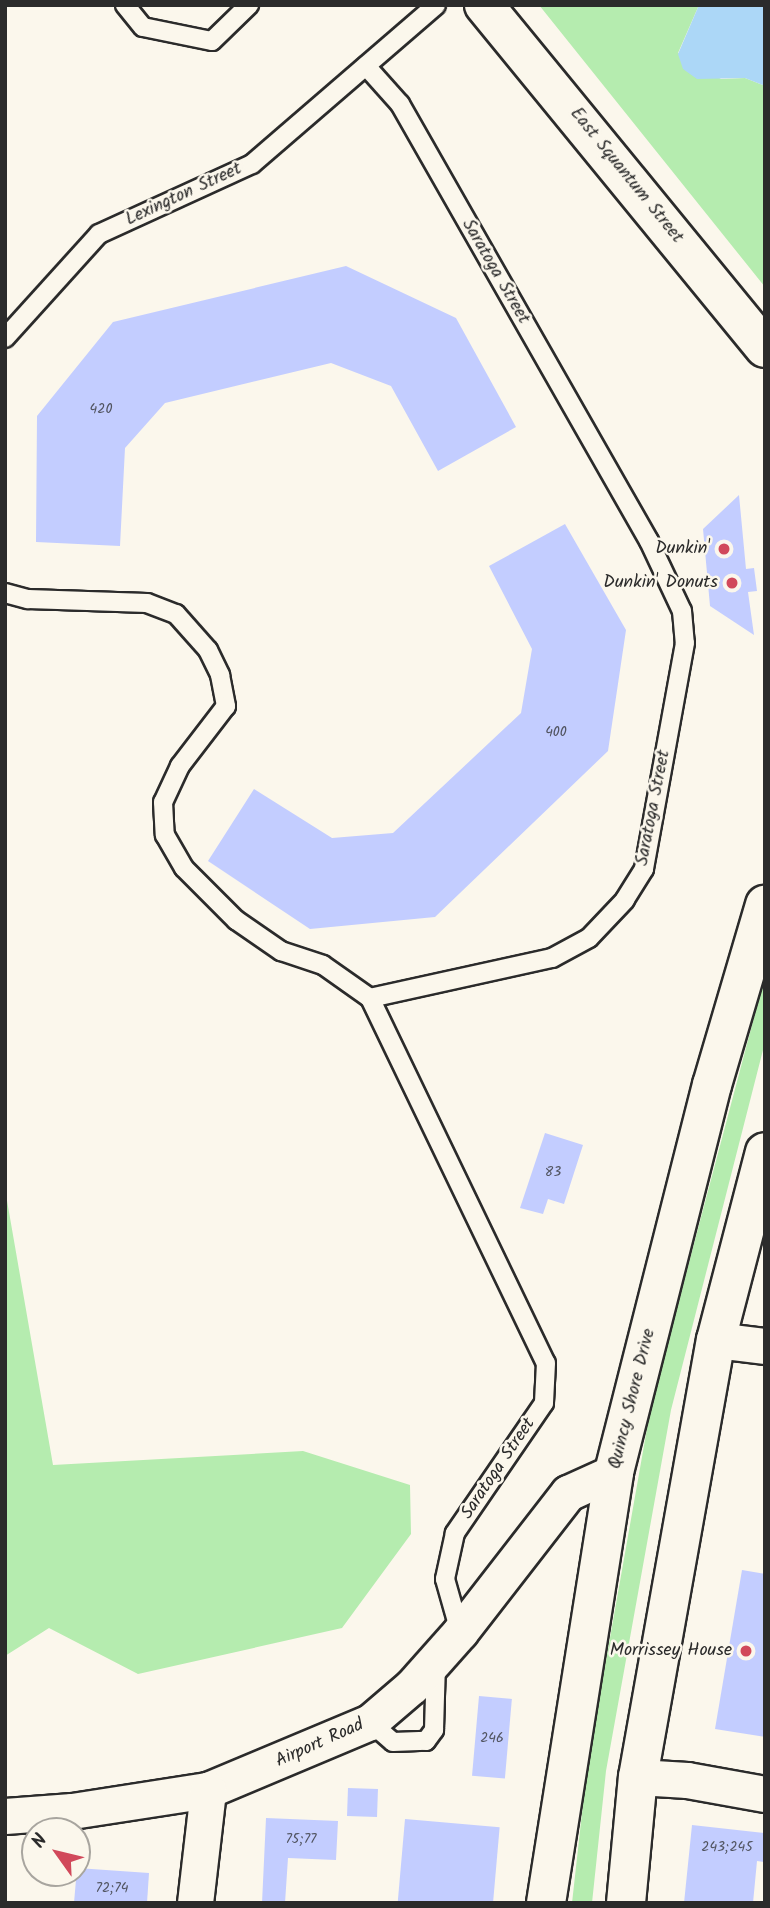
<!DOCTYPE html>
<style>
body{margin:0}
#map{position:relative;width:770px;height:1908px;overflow:hidden;background:#fbf7ec;font-family:Kalam,sans-serif}
div>[style]{position:absolute}
.green>*{inset:0;background:#b5ecaf}
.water>*{inset:0;background:#acd7f7}
.building>*{inset:0;background:#c3cdff;transform-origin:0 0}
.roads{filter:drop-shadow(2px 0 #2b2b2b) drop-shadow(-2px 0 #2b2b2b) drop-shadow(0 2px #2b2b2b) drop-shadow(0 -2px #2b2b2b)}
.service>*{height:18px;margin:-9px;padding:0 9px;transform-origin:9px;border-radius:9px;background:#fbf7ec}
.minor>*{height:35px;margin:-17.5px;padding:0 17.5px;transform-origin:17.5px;border-radius:17.5px;background:#fbf7ec}
.tertiary>*{height:38px;margin:-19px;padding:0 19px;transform-origin:19px;border-radius:19px;background:#fbf7ec}
.secondary>*{height:38px;margin:-19px;padding:0 19px;transform-origin:19px;border-radius:19px;background:#fbf7ec}
.dots>*{width:19px;height:19px;translate:-50% -50%;box-sizing:border-box;border:4px solid #fbf7ec;border-radius:50%}
span{translate:-50% -50%;white-space:nowrap;text-align:center;line-height:1.15;-webkit-text-stroke:5px #fbf7ec;paint-order:stroke}
.number-label{font-size:14px;color:#515460}
.number-label span{-webkit-text-stroke-width:0}
.street-label{font-size:18px;color:#2b2b2b}
.poi-label{font-size:18px;color:#2b2b2b}
.right{translate:-100% -50%;text-align:right}
.frame{position:absolute;inset:0;border:7px solid #2b2b2b;pointer-events:none}
.north{position:absolute;left:21px;top:1817px;width:70px;height:70px;box-sizing:border-box;background:#fbf7ec;border:2px solid #a8a59f;border-radius:50%;rotate:304deg;font-size:19px;font-weight:700;line-height:28px;text-align:center;color:#2b2b2b}
.north::after{content:'';display:block;margin:auto;width:24px;height:32px;background:#d1495b;clip-path:polygon(50% 0,100% 100%,50% 72%,0 100%)}
</style>
<div id="map">
<div class="green">
<div style="clip-path:polygon(539px 5px,699px 5px,678px 53px,721px 79px,745px 78px,765px 86px,765px 287px)"></div>
<div style="clip-path:polygon(765px 976px,765px 1042px,671px 1410px,606px 1771px,592px 1903px,572px 1903px,587px 1768px,651px 1406px)"></div>
<div style="clip-path:polygon(5px 1189px,53px 1465px,303px 1451px,410px 1485px,411px 1534px,342px 1628px,138px 1674px,49px 1628px,5px 1656px)"></div>
</div>
<div class="water">
<div style="clip-path:polygon(699px 5px,765px 5px,765px 86px,745px 78px,697px 79px,683px 69px,678px 54px)"></div>
</div>
<div class="building">
<div style="clip-path:polygon(346px 266px,456px 318px,516px 427px,438px 471px,391px 386px,331px 363px,165px 403px,125px 448px,120px 546px,36px 542px,37px 416px,113px 322px)"></div>
<div style="clip-path:polygon(739px 495px,746px 569px,754px 568px,757px 591px,748px 592px,754px 635px,710px 606px,703px 529px)"></div>
<div style="clip-path:polygon(565px 524px,626px 630px,608px 751px,435px 917px,310px 929px,208px 861px,254px 789px,332px 838px,393px 833px,521px 713px,532px 649px,489px 566px)"></div>
<div style="clip-path:polygon(545px 1133px,583px 1145px,564px 1204px,548px 1199px,543px 1214px,520px 1208px)"></div>
<div style="clip-path:polygon(742px 1570px,765px 1574px,765px 1737px,715px 1729px)"></div>
<div style="left:479px;top:1696px;width:33px;height:80px;rotate:5deg"></div>
<div style="left:348px;top:1788px;width:30px;height:28px;rotate:2deg"></div>
<div style="clip-path:polygon(266px 1818px,338px 1821px,336px 1860px,288px 1858px,285px 1903px,262px 1903px)"></div>
<div style="left:405px;top:1819px;width:95px;height:84px;rotate:5deg"></div>
<div style="clip-path:polygon(692px 1825px,765px 1833px,765px 1862px,757px 1861px,753px 1903px,684px 1903px)"></div>
<div style="clip-path:polygon(77px 1868px,149px 1873px,147px 1903px,74px 1903px)"></div>
</div>
<div class="roads">
<div class="service">
<div style="left:125px;top:5px;width:28px;rotate:51deg"></div>
<div style="left:143px;top:27px;width:70px;rotate:11.5deg"></div>
<div style="left:212px;top:41px;width:52px;rotate:-44.2deg"></div>
<div style="left:366px;top:66px;width:51px;rotate:48.2deg"></div>
<div style="left:400px;top:104px;width:503px;rotate:60.33deg"></div>
<div style="left:649px;top:541px;width:77px;rotate:64.8deg"></div>
<div style="left:682px;top:611px;width:32px;rotate:85deg"></div>
<div style="left:685px;top:643px;width:230px;rotate:100.3deg"></div>
<div style="left:644px;top:869px;width:36px;rotate:122deg"></div>
<div style="left:625px;top:900px;width:52px;rotate:133.5deg"></div>
<div style="left:589px;top:938px;width:42px;rotate:151.6deg"></div>
<div style="left:552px;top:958px;width:186px;rotate:167.6deg"></div>
<div style="left:5px;top:338px;width:140px;rotate:-47.9deg"></div>
<div style="left:99px;top:234px;width:168px;rotate:-24.6deg"></div>
<div style="left:252px;top:164px;width:243px;rotate:-40.8deg"></div>
<div style="left:5px;top:593px;width:24px;rotate:15deg"></div>
<div style="left:28px;top:599px;width:119px;rotate:1.9deg"></div>
<div style="left:147px;top:603px;width:31px;rotate:21deg"></div>
<div style="left:176px;top:614px;width:48px;rotate:48.4deg"></div>
<div style="left:208px;top:650px;width:28px;rotate:64deg"></div>
<div style="left:220px;top:675px;width:32px;rotate:79deg"></div>
<div style="left:226px;top:706px;width:76px;rotate:127.5deg"></div>
<div style="left:180px;top:766px;width:40px;rotate:115deg"></div>
<div style="left:163px;top:802px;width:33px;rotate:87deg"></div>
<div style="left:165px;top:835px;width:38px;rotate:60deg"></div>
<div style="left:184px;top:868px;width:74px;rotate:45deg"></div>
<div style="left:236px;top:920px;width:55px;rotate:34.6deg"></div>
<div style="left:281px;top:951px;width:44px;rotate:18.4deg"></div>
<div style="left:323px;top:965px;width:57px;rotate:35.1deg"></div>
<div style="left:370px;top:998px;width:405px;rotate:64.3deg"></div>
<div style="left:546px;top:1363px;width:40px;rotate:92.9deg"></div>
<div style="left:544px;top:1403px;width:158px;rotate:124.4deg"></div>
<div style="left:455px;top:1533px;width:47px;rotate:102.3deg"></div>
<div style="left:445px;top:1579px;width:55px;rotate:74.2deg"></div>
<div style="left:370px;top:1722px;width:30px;rotate:41deg"></div>
<div style="left:393px;top:1742px;width:33px;rotate:-2deg"></div>
<div style="left:426px;top:1741px;width:14px;rotate:-54deg"></div>
<div style="left:434px;top:1730px;width:66px;rotate:-88.3deg"></div>
</div>
<div class="minor">
<div style="left:716px;top:1340px;width:49px;rotate:7deg"></div>
<div style="left:638px;top:1777px;width:49px;rotate:3.5deg"></div>
<div style="left:687px;top:1780px;width:79px;rotate:10.2deg"></div>
<div style="left:5px;top:1816px;width:67px;rotate:-4.3deg"></div>
<div style="left:72px;top:1811px;width:138px;rotate:-8.8deg"></div>
<div style="left:208px;top:1790px;width:176px;rotate:-22.8deg"></div>
<div style="left:370px;top:1722px;width:55px;rotate:-40.6deg"></div>
<div style="left:412px;top:1686px;width:72px;rotate:-48.4deg"></div>
<div style="left:460px;top:1632px;width:176px;rotate:-52.2deg"></div>
<div style="left:568px;top:1493px;width:51px;rotate:-24.5deg"></div>
<div style="left:195px;top:1903px;width:114px;rotate:-83.4deg"></div>
</div>
<div class="tertiary">
<div style="left:484px;top:5px;width:443px;rotate:50.7deg"></div>
</div>
<div class="secondary">
<div style="left:546px;top:1903px;width:436px;rotate:-81deg"></div>
<div style="left:614px;top:1472px;width:399px;rotate:-75.8deg"></div>
<div style="left:712px;top:1085px;width:188px;rotate:-73.6deg"></div>
<div style="left:626px;top:1903px;width:127px;rotate:-84.6deg"></div>
<div style="left:638px;top:1777px;width:444px;rotate:-79.9deg"></div>
<div style="left:716px;top:1340px;width:194px;rotate:-75.4deg"></div>
</div>
</div>
<div class="dots">
<div style="left:724px;top:549px;background:#d1495b"></div>
<div style="left:732px;top:583px;background:#d1495b"></div>
<div style="left:746px;top:1651px;background:#d1495b"></div>
</div>
<div class="number-label">
<span style="left:101px;top:409px">420</span>
<span style="left:556px;top:732px">400</span>
<span style="left:553px;top:1172px">83</span>
<span style="left:492px;top:1738px">246</span>
<span style="left:301px;top:1839px">75;77</span>
<span style="left:727px;top:1847px">243;245</span>
<span style="left:112px;top:1888px">72;74</span>
</div>
<div class="street-label">
<span style="left:626px;top:176px;rotate:51deg">East Squantum Street</span>
<span style="left:184px;top:195px;rotate:-25deg">Lexington Street</span>
<span style="left:495px;top:272px;rotate:60deg">Saratoga Street</span>
<span style="left:654px;top:808px;rotate:-79deg">Saratoga Street</span>
<span style="left:633px;top:1399px;rotate:-76deg">Quincy Shore Drive</span>
<span style="left:499px;top:1469px;rotate:-56deg">Saratoga Street</span>
<span style="left:320px;top:1744px;rotate:-24deg">Airport Road</span>
</div>
<div class="poi-label">
<span class="right" style="left:710px;top:549px">Dunkin'</span>
<span class="right" style="left:718px;top:583px">Dunkin' Donuts</span>
<span class="right" style="left:732px;top:1651px">Morrissey House</span>
</div>
<div class="frame"></div>
<div class="north">N</div>
</div>
